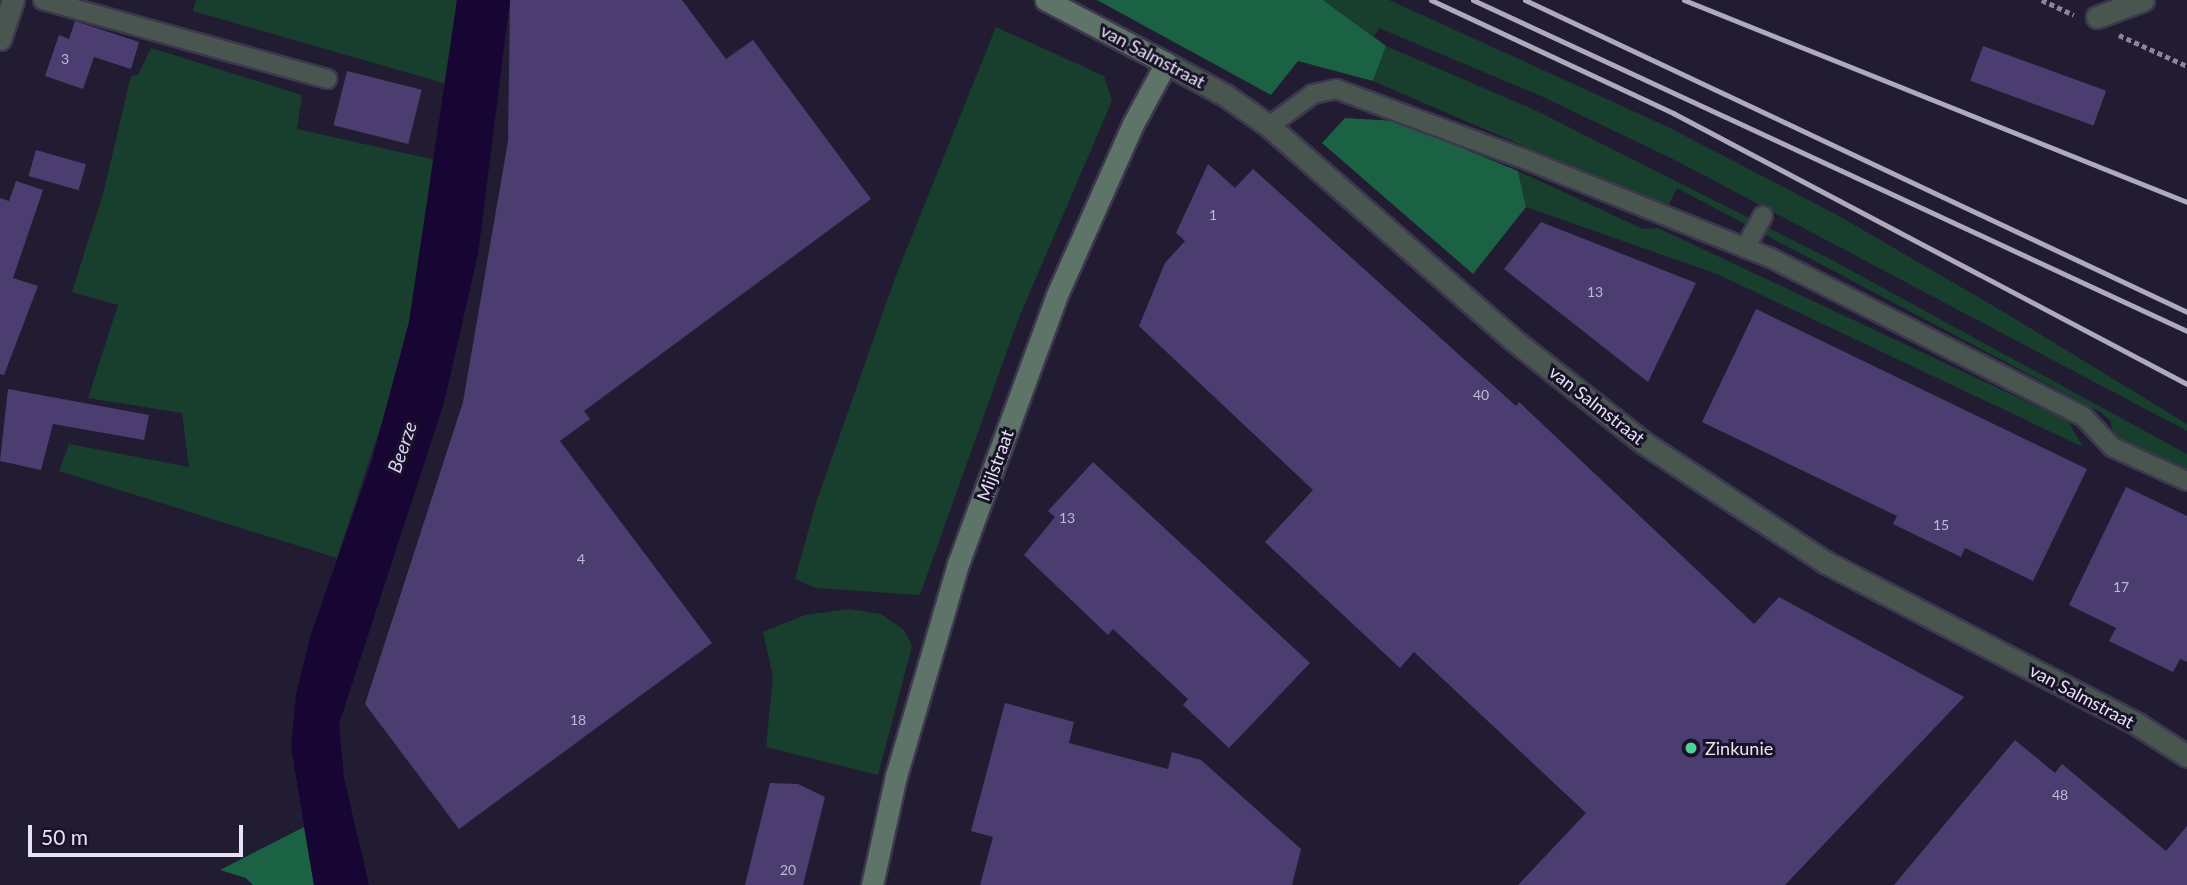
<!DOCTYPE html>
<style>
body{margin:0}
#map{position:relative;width:2187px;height:885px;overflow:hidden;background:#221c33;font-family:Lato,sans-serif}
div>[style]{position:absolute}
.green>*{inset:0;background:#183e2d}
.forest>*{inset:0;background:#1b6244}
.water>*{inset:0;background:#170533}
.building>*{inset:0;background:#4b3d70;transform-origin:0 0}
.path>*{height:4.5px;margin-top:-2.25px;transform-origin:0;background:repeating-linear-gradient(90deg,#8a8598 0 5px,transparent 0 8.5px)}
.roads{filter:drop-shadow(2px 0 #3d384e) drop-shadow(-2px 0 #3d384e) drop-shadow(0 2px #3d384e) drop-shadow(0 -2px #3d384e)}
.service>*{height:18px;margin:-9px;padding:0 9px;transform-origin:9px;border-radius:9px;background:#49564f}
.minor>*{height:21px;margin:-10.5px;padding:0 10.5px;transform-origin:10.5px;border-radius:10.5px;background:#49564f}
.tertiary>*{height:21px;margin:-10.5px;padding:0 10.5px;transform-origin:10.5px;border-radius:10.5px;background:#49564f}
.secondary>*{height:21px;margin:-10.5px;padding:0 10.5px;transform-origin:10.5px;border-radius:10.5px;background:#5f7469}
.rail>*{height:5px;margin:-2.5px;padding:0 2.5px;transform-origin:2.5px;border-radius:2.5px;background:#aeaabc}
.dots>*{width:19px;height:19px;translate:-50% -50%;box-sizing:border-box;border:4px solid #191229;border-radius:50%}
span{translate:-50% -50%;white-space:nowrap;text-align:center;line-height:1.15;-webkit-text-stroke:6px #191229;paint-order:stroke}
.number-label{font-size:14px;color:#bfbad2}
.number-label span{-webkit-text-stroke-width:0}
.street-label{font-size:18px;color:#e6e3f3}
.poi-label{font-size:18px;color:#e6e3f3}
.left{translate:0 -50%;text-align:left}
.water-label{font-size:19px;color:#dbd4f5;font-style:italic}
.scale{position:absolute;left:28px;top:825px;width:215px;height:32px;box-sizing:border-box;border:4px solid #e6e3f3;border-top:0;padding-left:9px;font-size:21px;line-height:24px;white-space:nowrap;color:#e6e3f3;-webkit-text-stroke:5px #191229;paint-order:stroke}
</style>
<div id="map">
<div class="green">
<div style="clip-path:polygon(196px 0,457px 0,447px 84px,193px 11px)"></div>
<div style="clip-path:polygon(1323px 0,1389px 0,1668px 127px,1839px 216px,2007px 314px,2187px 424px,2187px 431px,1673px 159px,1541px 96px,1379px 28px,1374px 37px)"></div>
<div style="clip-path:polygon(996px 27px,1104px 76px,1112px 101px,1018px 320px,920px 595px,816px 588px,795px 579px,816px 503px,895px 278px)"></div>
<div style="clip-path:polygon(1386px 46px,1535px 110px,1830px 259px,2187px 454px,2187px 475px,2115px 441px,2110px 420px,2100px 412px,1677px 188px,1667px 208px,1373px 81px)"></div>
<div style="clip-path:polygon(151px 48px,302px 95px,297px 129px,435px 160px,409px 322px,393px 389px,337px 558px,59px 471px,69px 444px,189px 467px,182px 413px,88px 398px,118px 305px,72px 292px,103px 194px,131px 76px,138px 75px)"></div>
<div style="clip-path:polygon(1518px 171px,1643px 229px,1658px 228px,2068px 421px,2083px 447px,1717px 274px,1526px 207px)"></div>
<div style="clip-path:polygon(849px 609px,881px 614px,904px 630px,912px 646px,878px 775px,766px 747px,773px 677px,763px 632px,805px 615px)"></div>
</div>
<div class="forest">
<div style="clip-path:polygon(1097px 0,1323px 0,1386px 46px,1373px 81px,1298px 61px,1271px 95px)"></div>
<div style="clip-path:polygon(1345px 118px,1396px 121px,1518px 171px,1526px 207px,1473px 274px,1322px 143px)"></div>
<div style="clip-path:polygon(304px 827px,314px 885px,253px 885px,246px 878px,220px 870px)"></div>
</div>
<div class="water">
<div style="clip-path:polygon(457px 0,510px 0,478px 254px,444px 403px,339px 724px,344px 778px,369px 885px,314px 885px,291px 746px,296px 695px,311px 634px,372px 460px,409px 322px)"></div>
</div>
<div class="building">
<div style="clip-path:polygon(510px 0,682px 0,726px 59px,753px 40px,871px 199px,584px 411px,590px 419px,560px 441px,712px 643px,459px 829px,365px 704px,463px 402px,508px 141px)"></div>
<div style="clip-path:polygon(75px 21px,139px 42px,131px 69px,94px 57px,83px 89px,45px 76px,59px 35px,69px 39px)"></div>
<div style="left:1983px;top:46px;width:131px;height:37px;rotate:20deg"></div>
<div style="left:347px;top:71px;width:77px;height:56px;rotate:14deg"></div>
<div style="left:36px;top:150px;width:52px;height:27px;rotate:16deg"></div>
<div style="clip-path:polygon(1208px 164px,1235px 188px,1253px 169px,1516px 406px,1519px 402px,1754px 624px,1779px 597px,1964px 697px,1785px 885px,1518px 885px,1586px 813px,1414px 652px,1400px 668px,1265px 542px,1313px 490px,1139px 326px,1165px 263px,1185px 241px,1176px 233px)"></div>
<div style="clip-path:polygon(16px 181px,43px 190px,13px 278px,38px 286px,4px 375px,0 374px,0 198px,9px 201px)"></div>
<div style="clip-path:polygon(1541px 222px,1696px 283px,1648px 382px,1504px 269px)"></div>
<div style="clip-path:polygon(1756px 309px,2087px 469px,2033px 581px,1965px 548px,1961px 557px,1893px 524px,1897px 516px,1702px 422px)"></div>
<div style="clip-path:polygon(8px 389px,149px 415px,144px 440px,53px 424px,41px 470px,0 461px)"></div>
<div style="clip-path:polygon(1093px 462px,1310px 663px,1229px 748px,1183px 705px,1188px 699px,1113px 629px,1108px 635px,1024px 555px,1055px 517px,1048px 511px)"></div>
<div style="clip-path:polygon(2126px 487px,2187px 516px,2187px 662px,2180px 659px,2173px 672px,2109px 641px,2116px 628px,2069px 605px)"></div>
<div style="clip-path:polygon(1005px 703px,1074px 722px,1069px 743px,1168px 769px,1172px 752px,1201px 760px,1301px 849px,1292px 885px,980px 885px,993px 837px,971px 831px)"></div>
<div style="clip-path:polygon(2015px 740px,2055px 773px,2062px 764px,2166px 851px,2187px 826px,2187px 885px,1894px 885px)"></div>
<div style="clip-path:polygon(770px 783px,798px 784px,825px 797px,803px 885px,745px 885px)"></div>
</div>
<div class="path">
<div style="left:2042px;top:0;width:35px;rotate:25deg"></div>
<div style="left:2119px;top:35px;width:75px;rotate:24.5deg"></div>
</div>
<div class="roads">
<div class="service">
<div style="left:43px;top:0;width:295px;rotate:15.5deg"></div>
<div style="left:1269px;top:126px;width:54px;rotate:-36deg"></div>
<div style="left:1313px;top:94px;width:24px;rotate:-12deg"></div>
<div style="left:1336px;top:89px;width:198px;rotate:20.4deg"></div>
<div style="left:1522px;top:158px;width:268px;rotate:21.9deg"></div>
<div style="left:1771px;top:258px;width:351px;rotate:26.9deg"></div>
<div style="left:2084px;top:417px;width:41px;rotate:47deg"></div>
<div style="left:2112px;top:447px;width:82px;rotate:24.4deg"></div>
<div style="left:1745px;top:248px;width:37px;rotate:-61deg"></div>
</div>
<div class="minor">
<div style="left:2097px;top:17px;width:49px;rotate:-20.3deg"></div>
<div style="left:0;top:39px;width:41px;rotate:-71.6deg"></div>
</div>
<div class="tertiary">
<div style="left:1166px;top:63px;width:67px;rotate:28.5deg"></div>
<div style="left:1225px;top:95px;width:54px;rotate:35.2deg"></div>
<div style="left:1269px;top:126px;width:322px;rotate:41.2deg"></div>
<div style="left:1511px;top:338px;width:169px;rotate:38.3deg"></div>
<div style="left:1644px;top:443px;width:217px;rotate:33.3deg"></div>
<div style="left:1825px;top:562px;width:352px;rotate:27.4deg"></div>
<div style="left:2137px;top:724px;width:59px;rotate:32.6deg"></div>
</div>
<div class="secondary">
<div style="left:872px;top:885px;width:112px;rotate:-77.6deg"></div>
<div style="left:896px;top:776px;width:221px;rotate:-73.7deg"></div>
<div style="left:958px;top:564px;width:284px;rotate:-69.8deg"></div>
<div style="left:1056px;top:297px;width:189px;rotate:-66deg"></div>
<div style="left:1133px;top:124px;width:69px;rotate:-61.6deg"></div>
<div style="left:1166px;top:63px;width:136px;rotate:-152.3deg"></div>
</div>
</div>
<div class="rail">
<div style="left:1431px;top:0;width:267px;rotate:25deg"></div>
<div style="left:1673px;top:113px;width:581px;rotate:27.8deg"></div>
<div style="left:1473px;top:0;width:787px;rotate:24.87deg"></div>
<div style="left:1525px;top:0;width:732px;rotate:25.23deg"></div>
<div style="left:1684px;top:0;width:542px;rotate:21.88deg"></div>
</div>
<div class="dots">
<div style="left:1691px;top:748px;background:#4dd39a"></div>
</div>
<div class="number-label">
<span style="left:65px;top:59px">3</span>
<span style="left:1213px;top:215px">1</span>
<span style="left:1595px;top:292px">13</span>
<span style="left:1481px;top:395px">40</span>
<span style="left:1067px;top:518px">13</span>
<span style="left:1941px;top:525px">15</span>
<span style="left:581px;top:559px">4</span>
<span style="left:2121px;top:587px">17</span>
<span style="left:578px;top:720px">18</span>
<span style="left:2060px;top:795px">48</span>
<span style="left:788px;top:870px">20</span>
</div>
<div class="street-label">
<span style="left:1153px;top:56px;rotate:28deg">van Salmstraat</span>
<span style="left:1597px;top:405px;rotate:38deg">van Salmstraat</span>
<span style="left:995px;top:465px;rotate:-70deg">Mijlstraat</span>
<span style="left:2082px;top:696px;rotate:28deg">van Salmstraat</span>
</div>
<div class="poi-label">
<span class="left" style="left:1705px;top:748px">Zinkunie</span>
</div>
<div class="water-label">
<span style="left:402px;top:447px;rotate:-71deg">Beerze</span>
</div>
<div class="scale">50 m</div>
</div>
